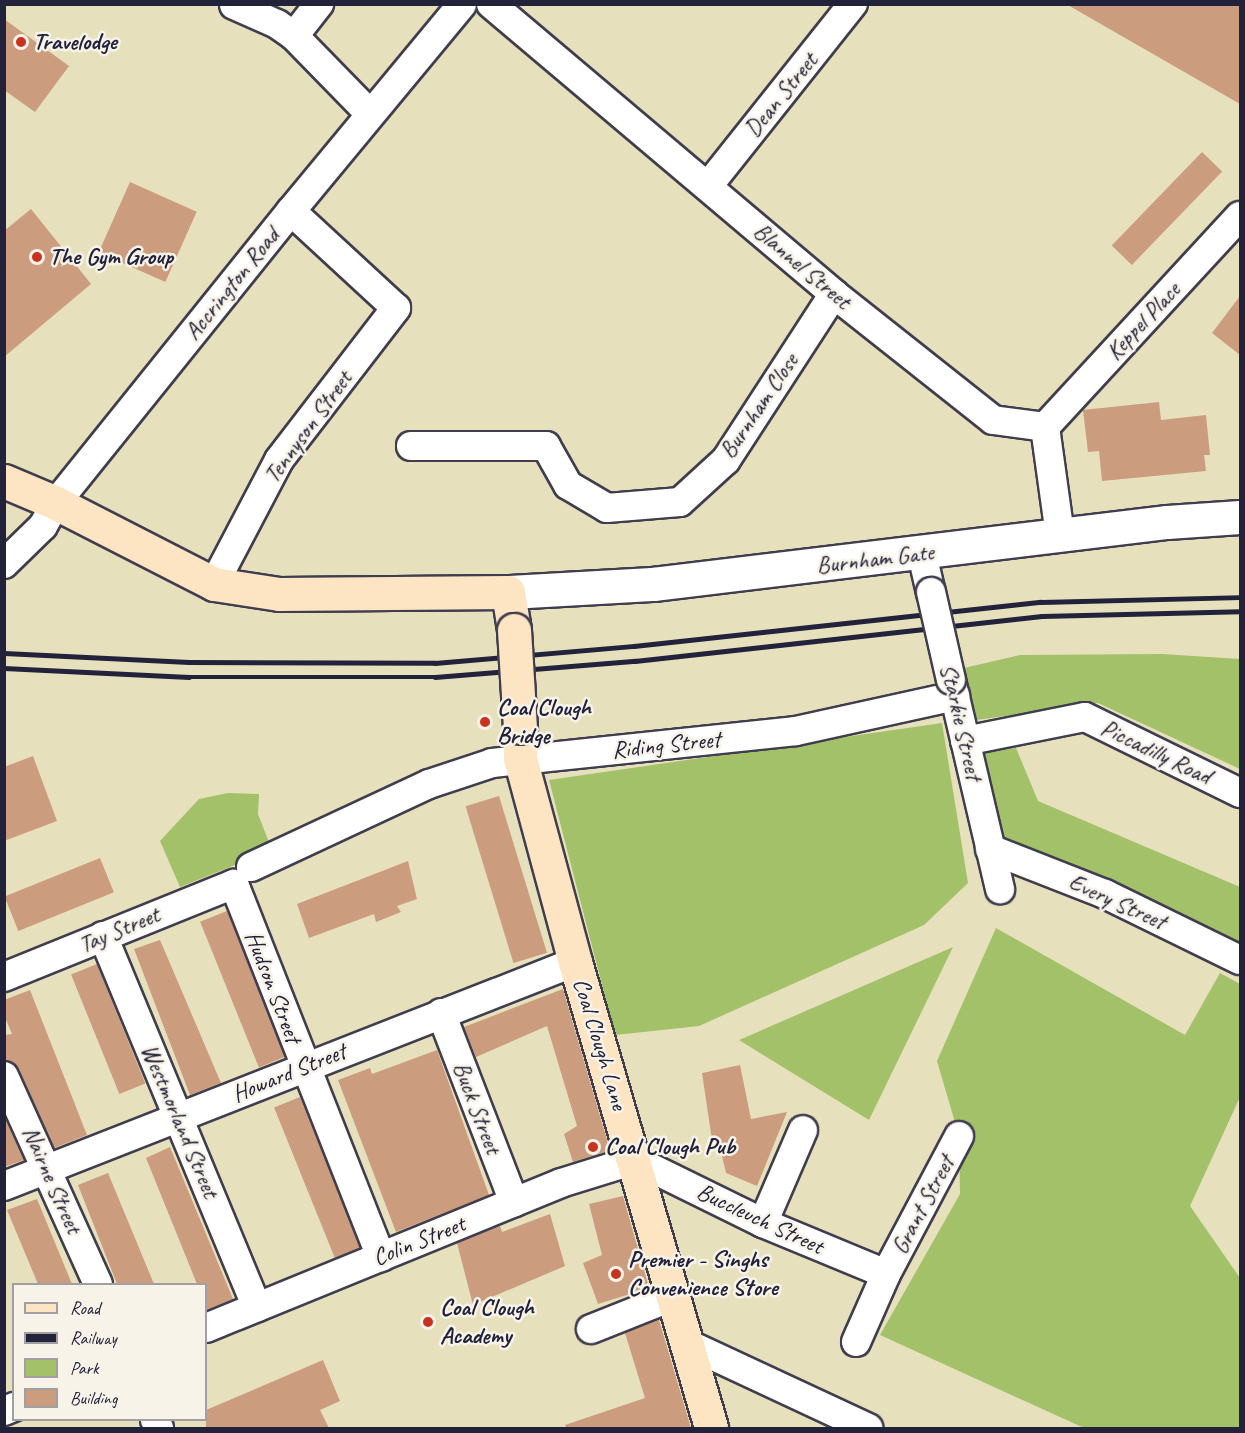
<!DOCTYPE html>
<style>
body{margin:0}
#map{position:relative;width:1245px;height:1433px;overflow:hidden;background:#e7e0bd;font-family:Caveat,sans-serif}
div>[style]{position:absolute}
.green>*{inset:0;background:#a2c169}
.building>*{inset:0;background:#cc9c7e;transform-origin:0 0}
.roads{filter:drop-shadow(2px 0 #403e4e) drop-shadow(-2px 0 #403e4e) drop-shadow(0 2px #403e4e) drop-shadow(0 -2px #403e4e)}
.minor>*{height:28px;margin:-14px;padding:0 14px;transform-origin:14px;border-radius:14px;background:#fff}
.tertiary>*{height:33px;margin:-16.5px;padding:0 16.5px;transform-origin:16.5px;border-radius:16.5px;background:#fff}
.secondary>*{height:33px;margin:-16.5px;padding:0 16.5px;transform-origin:16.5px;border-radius:16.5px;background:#fde5c4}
.rail>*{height:4.5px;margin:-2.25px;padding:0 2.25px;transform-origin:2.25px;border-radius:2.25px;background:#22223b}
.bridges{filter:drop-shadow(2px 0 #403e4e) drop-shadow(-2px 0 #403e4e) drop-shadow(0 2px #403e4e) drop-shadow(0 -2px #403e4e)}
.minor-bridge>*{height:28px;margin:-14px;padding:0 14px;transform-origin:14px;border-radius:14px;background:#fff}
.secondary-bridge>*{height:33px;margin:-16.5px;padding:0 16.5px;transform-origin:16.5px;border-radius:16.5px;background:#fde5c4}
.dots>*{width:16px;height:16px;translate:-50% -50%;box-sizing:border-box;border:3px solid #f7f3e8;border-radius:50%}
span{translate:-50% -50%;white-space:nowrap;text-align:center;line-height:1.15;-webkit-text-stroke:5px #f7f3e8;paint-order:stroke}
.poi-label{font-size:24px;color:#22223b;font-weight:700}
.left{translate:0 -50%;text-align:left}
.street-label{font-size:24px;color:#22223b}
.frame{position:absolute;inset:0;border:6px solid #22223b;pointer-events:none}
.legend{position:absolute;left:12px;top:1283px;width:195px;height:138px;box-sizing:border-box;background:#f7f3e8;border:2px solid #a29fa3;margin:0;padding:8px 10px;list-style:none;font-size:18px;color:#22223b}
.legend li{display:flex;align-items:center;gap:12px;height:30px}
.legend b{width:30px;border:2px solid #a29fa3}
</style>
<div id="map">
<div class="green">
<div style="clip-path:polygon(1162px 654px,1240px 659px,1240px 769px,1098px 703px,976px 720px,964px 668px,1020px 655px)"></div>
<div style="clip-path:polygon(942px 723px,968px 883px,924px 925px,699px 1026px,615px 1035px,549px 780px)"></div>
<div style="clip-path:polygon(1016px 748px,1038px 801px,1240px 887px,1240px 946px,999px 839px,978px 754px)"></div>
<div style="clip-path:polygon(228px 793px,259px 794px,258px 814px,272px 850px,180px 887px,160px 841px,199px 799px)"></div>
<div style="clip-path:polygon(996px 928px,1185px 1035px,1220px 973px,1240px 984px,1240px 1097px,1190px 1206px,1240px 1278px,1240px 1428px,1084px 1428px,880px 1335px,960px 1194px,959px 1136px,937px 1061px)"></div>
<div style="clip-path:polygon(953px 947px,869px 1120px,739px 1040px)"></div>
</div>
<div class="building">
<div style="clip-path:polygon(1066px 4px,1240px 4px,1240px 104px)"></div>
<div style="clip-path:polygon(4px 19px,69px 66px,35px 112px,4px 90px)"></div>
<div style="left:1202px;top:152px;width:28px;height:130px;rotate:44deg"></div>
<div style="left:130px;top:182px;width:73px;height:77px;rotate:24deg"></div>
<div style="clip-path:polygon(31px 209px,91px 284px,4px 357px,4px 231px)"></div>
<div style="clip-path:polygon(1240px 296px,1240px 355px,1212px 333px)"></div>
<div style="clip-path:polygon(1159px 402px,1161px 420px,1206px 415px,1210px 455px,1204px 455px,1206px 471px,1102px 481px,1099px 451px,1088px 452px,1083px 410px)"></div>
<div style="clip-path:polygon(33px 756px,57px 821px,4px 841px,4px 767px)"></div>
<div style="left:499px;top:796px;width:164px;height:35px;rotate:73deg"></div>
<div style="left:100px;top:858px;width:37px;height:103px;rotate:68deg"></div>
<div style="clip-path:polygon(408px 861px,417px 899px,397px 906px,401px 912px,376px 922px,374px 914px,309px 938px,297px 904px)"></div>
<div style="left:227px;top:911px;width:157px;height:29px;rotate:68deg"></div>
<div style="clip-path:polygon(160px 940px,221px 1083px,190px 1095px,134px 949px)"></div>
<div style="left:97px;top:964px;width:129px;height:28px;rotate:68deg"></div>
<div style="clip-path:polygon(563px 989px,610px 1150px,573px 1162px,564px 1134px,577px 1126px,547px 1026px,476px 1057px,464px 1027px)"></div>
<div style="clip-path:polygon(30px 990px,87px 1135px,54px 1148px,19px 1069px,4px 1060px,4px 1035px,12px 1034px,4px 1015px,4px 1000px)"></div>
<div style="clip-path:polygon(437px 1050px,489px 1195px,396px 1232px,338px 1080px,370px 1068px,372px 1074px)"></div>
<div style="clip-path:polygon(740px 1065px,751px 1119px,787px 1112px,757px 1186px,726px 1173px,718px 1139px,712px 1140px,702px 1073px)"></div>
<div style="left:300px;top:1097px;width:162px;height:28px;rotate:68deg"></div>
<div style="clip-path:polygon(4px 1117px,24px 1160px,4px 1167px)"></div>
<div style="clip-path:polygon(170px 1147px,233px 1299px,206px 1310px,206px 1284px,197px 1284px,146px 1158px)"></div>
<div style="clip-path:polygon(108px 1173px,154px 1284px,117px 1284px,78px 1185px)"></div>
<div style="clip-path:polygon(623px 1196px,649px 1288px,598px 1304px,583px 1263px,602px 1255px,589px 1204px)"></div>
<div style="clip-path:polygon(37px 1199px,72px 1284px,38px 1284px,7px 1210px)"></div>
<div style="clip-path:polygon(550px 1214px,565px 1266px,473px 1305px,457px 1243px,500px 1226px,502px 1232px)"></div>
<div style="clip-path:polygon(659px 1320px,691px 1428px,566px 1428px,565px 1425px,645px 1398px,625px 1333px)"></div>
<div style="clip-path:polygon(323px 1360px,340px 1401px,320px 1410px,329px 1428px,206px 1428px,206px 1410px)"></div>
</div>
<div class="roads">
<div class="minor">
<div style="left:491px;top:4px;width:449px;rotate:40.2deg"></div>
<div style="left:834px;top:294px;width:203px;rotate:38.4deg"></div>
<div style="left:993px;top:420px;width:52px;rotate:7.7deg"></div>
<div style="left:1045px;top:427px;width:109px;rotate:82.1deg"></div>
<div style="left:234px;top:5px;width:47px;rotate:23.8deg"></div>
<div style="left:277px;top:24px;width:21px;rotate:35deg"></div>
<div style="left:294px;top:36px;width:109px;rotate:45.7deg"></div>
<div style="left:294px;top:36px;width:41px;rotate:-52deg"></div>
<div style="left:708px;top:186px;width:233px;rotate:-51.5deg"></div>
<div style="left:1045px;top:427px;width:287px;rotate:-47.3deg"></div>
<div style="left:411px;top:446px;width:135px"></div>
<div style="left:546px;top:446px;width:45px;rotate:60.6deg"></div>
<div style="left:568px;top:485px;width:45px;rotate:30.5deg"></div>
<div style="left:607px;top:508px;width:73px;rotate:-4.7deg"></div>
<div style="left:680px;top:502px;width:62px;rotate:-42.4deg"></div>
<div style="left:726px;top:460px;width:198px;rotate:-57deg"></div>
<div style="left:922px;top:554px;width:39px;rotate:77deg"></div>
<div style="left:4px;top:564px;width:54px;rotate:-44.3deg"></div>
<div style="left:43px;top:526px;width:26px;rotate:-61deg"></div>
<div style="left:56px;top:503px;width:375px;rotate:-51.2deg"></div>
<div style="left:291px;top:211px;width:268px;rotate:-50.4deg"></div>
<div style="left:214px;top:584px;width:140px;rotate:-62.3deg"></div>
<div style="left:279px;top:460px;width:192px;rotate:-52.4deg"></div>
<div style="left:396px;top:308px;width:143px;rotate:-137.3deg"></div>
<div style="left:951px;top:680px;width:215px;rotate:76.8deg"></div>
<div style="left:965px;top:741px;width:122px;rotate:-11.3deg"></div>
<div style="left:1085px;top:717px;width:173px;rotate:26.1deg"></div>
<div style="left:990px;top:849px;width:123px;rotate:21.4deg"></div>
<div style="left:1105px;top:894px;width:150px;rotate:26.1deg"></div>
<div style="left:251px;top:867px;width:196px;rotate:-25deg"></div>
<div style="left:429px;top:784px;width:66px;rotate:-18.4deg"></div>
<div style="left:492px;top:763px;width:306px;rotate:-6deg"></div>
<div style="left:796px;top:731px;width:163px;rotate:-12.4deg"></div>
<div style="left:103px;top:936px;width:402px;rotate:67.5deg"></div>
<div style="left:4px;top:977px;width:248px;rotate:-22deg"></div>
<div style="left:234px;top:884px;width:401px;rotate:68.5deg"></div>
<div style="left:441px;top:1013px;width:203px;rotate:68.9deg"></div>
<div style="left:4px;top:1076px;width:228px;rotate:65.7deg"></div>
<div style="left:4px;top:1186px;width:613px;rotate:-21.42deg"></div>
<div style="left:763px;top:1223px;width:101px;rotate:-66.7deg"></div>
<div style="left:206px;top:1328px;width:383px;rotate:-22.2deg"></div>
<div style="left:561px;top:1183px;width:77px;rotate:-17.3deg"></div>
<div style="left:635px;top:1160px;width:143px;rotate:26.2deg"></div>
<div style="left:763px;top:1223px;width:133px;rotate:22.5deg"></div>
<div style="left:591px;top:1329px;width:89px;rotate:-21.7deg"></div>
<div style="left:856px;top:1342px;width:74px;rotate:-66.2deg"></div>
<div style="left:886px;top:1274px;width:156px;rotate:-62.1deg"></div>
<div style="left:688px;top:1344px;width:199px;rotate:25deg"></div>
<div style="left:4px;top:1411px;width:11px;rotate:-22deg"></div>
<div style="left:155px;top:1420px;width:9px;rotate:63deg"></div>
</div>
<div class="tertiary">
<div style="left:508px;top:592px;width:145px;rotate:-3.2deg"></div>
<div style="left:653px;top:584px;width:518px;rotate:-6.88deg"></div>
<div style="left:1167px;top:522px;width:73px;rotate:-3.9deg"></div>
</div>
<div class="secondary">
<div style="left:4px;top:481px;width:56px;rotate:22.9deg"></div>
<div style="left:56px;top:503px;width:178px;rotate:27.1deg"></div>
<div style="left:214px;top:584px;width:66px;rotate:8.7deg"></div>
<div style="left:279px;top:594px;width:229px;rotate:-0.5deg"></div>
<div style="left:508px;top:592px;width:38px;rotate:81deg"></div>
<div style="left:520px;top:727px;width:31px;rotate:90deg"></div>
<div style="left:520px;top:758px;width:211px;rotate:74.9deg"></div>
<div style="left:575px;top:962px;width:485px;rotate:73.7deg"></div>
</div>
</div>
<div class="rail">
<div style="left:4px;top:653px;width:185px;rotate:2.8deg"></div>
<div style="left:189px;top:662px;width:246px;rotate:0.2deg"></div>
<div style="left:435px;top:663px;width:200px;rotate:-4.9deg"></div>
<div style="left:634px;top:646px;width:409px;rotate:-6.2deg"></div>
<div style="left:1041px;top:602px;width:199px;rotate:-1.4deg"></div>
<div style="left:4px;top:668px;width:185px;rotate:2.8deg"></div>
<div style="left:189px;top:677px;width:246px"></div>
<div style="left:435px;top:677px;width:201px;rotate:-4.6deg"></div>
<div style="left:635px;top:661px;width:409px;rotate:-6.3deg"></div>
<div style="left:1042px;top:616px;width:198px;rotate:-1.4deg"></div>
</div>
<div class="bridges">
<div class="minor-bridge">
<div style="left:931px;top:592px;width:90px;rotate:77.2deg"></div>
</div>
<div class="secondary-bridge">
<div style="left:514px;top:630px;width:97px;rotate:86.5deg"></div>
</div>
</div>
<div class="dots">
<div style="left:21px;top:42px;background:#c8321e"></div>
<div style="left:37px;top:257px;background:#c8321e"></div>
<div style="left:485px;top:722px;background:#c8321e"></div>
<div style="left:593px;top:1147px;background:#c8321e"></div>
<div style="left:616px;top:1274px;background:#c8321e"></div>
<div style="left:428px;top:1322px;background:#c8321e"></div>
</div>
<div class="poi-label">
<span class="left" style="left:33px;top:42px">Travelodge</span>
<span class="left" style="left:49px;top:257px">The Gym Group</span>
<span class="left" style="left:497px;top:722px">Coal Clough<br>Bridge</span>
<span class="left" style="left:605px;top:1147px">Coal Clough Pub</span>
<span class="left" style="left:628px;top:1274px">Premier - Singhs<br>Convenience Store</span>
<span class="left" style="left:440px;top:1322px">Coal Clough<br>Academy</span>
</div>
<div class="street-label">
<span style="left:781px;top:95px;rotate:-51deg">Dean Street</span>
<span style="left:802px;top:266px;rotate:40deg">Blannel Street</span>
<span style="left:232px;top:284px;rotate:-51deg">Accrington Road</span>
<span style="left:1143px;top:321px;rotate:-47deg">Keppel Place</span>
<span style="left:759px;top:406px;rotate:-56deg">Burnham Close</span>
<span style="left:308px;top:427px;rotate:-54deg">Tennyson Street</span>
<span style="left:875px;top:559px;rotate:-7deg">Burnham Gate</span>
<span style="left:961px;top:722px;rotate:77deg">Starkie Street</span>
<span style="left:666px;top:745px;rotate:-6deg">Riding Street</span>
<span style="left:1156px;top:752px;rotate:26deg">Piccadilly Road</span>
<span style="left:1117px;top:902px;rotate:24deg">Every Street</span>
<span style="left:119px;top:930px;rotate:-23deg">Tay Street</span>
<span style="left:273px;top:987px;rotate:69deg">Hudson Street</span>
<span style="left:600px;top:1044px;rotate:73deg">Coal Clough Lane</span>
<span style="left:289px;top:1073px;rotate:-22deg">Howard Street</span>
<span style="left:477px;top:1108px;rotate:69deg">Buck Street</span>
<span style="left:180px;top:1121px;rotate:67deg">Westmorland Street</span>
<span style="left:52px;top:1180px;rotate:66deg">Nairne Street</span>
<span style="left:923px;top:1205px;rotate:-62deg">Grant Street</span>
<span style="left:760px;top:1219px;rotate:25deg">Buccleuch Street</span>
<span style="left:419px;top:1241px;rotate:-22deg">Colin Street</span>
</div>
<div class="frame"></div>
<ul class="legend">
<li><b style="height:8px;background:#fde5c4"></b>Road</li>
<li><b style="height:8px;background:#22223b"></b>Railway</li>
<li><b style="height:16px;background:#a2c169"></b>Park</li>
<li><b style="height:16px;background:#cc9c7e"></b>Building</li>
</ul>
</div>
